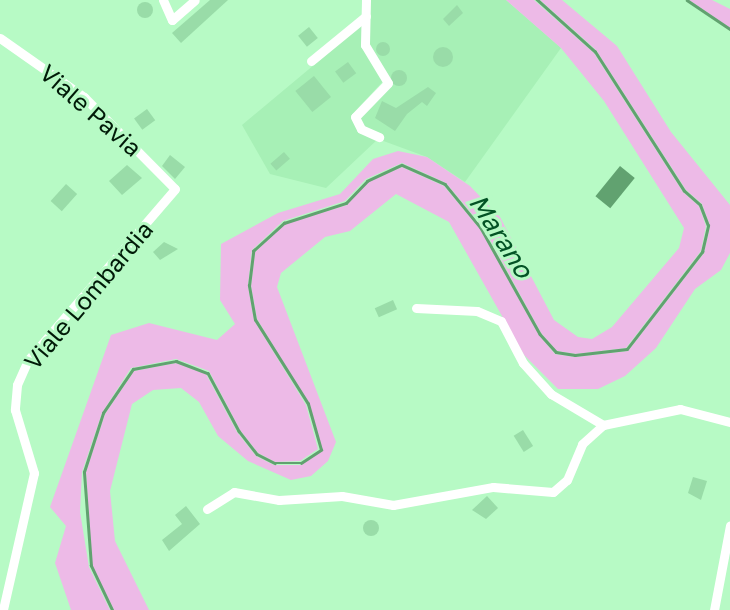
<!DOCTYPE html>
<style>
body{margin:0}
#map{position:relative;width:730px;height:610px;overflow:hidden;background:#b7fac5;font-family:"Golos Text",sans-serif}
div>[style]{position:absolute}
.built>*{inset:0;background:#a7f0b6}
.green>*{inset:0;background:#edbae7}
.water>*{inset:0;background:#61a270;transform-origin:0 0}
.stream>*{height:2.5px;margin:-1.25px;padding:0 1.25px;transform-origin:1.25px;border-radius:1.25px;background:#61a270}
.building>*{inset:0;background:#99dca8;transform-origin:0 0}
.round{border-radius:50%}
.street>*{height:9px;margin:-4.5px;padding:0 4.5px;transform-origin:4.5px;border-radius:4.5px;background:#fff}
span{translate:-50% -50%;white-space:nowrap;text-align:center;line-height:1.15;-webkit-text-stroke:6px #b7fac5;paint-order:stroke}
.street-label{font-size:24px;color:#011a08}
.water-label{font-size:26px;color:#035325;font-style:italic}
</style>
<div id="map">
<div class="built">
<div style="clip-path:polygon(370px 0,506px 0,561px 48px,465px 182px,427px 157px,378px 139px,326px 188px,270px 174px,242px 125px,363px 24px,363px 46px,384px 80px,351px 116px,359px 131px,362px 113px,392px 83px,369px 45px)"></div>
</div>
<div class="green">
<div style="clip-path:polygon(506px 0,534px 0,594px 53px,683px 192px,699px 206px,706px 226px,701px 251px,626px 348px,576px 354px,557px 351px,541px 333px,483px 227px,446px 183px,402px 163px,366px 179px,345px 201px,283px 221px,252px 250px,248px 286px,254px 320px,306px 405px,318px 449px,300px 461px,275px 462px,258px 453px,240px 430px,209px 371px,176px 359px,131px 368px,102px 413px,82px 472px,80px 512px,89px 567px,110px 610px,71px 610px,55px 563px,66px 526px,50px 507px,111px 335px,149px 323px,217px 340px,235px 324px,220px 300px,221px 244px,278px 213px,340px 194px,373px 159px,398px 151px,427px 157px,470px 186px,500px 217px,554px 320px,578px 337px,592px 339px,612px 327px,679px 248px,684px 228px,604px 101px,561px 48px)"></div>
<div style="clip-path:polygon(540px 0,562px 0,617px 46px,671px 132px,730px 205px,730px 253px,721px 270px,695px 289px,656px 348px,625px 376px,598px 389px,558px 389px,524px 355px,449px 222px,396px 194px,350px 231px,325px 237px,281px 273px,277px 287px,336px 442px,328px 461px,311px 476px,291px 480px,248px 461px,218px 436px,199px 402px,181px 388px,153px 390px,132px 404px,110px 491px,115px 541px,149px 610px,114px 610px,92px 566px,86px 472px,105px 414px,134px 371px,176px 363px,206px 374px,237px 432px,256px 456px,274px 465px,301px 465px,322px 450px,309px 404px,257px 319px,251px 286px,255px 252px,285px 224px,347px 205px,368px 182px,402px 167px,444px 186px,480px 229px,539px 335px,555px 354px,575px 357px,628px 351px,704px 253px,710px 226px,702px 204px,686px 190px,596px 50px)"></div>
<div style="clip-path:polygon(689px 0,712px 0,730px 9px,730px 28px)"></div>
</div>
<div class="water">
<div style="left:620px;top:166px;width:19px;height:39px;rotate:39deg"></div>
</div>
<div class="stream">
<div style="left:687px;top:0;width:52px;rotate:34deg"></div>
<div style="left:112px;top:610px;width:49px;rotate:-115.5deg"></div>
<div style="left:91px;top:566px;width:94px;rotate:-94.3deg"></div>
<div style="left:84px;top:472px;width:62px;rotate:-72.1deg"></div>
<div style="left:103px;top:413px;width:53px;rotate:-55.7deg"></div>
<div style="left:133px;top:369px;width:44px;rotate:-10.5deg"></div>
<div style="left:176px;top:361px;width:34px;rotate:21deg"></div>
<div style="left:208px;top:373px;width:66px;rotate:61.9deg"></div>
<div style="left:239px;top:431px;width:29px;rotate:52deg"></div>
<div style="left:257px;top:454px;width:20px;rotate:27deg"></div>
<div style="left:275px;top:463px;width:26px"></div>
<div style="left:301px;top:463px;width:24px;rotate:-33deg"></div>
<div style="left:321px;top:450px;width:48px;rotate:-105.8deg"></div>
<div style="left:308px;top:404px;width:99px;rotate:-122.2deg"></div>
<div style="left:255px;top:320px;width:35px;rotate:-100deg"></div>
<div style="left:249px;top:286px;width:35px;rotate:-83deg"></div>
<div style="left:253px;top:251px;width:42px;rotate:-42.1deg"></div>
<div style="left:284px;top:223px;width:65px;rotate:-17.9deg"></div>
<div style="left:346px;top:203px;width:30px;rotate:-46deg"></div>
<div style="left:367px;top:181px;width:38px;rotate:-25deg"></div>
<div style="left:402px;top:165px;width:47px;rotate:23.8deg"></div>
<div style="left:445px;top:184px;width:57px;rotate:50.7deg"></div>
<div style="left:481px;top:228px;width:121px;rotate:60.9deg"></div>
<div style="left:540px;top:334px;width:24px;rotate:48deg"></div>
<div style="left:556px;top:352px;width:19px;rotate:9deg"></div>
<div style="left:575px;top:355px;width:52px;rotate:-6.6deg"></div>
<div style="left:627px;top:349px;width:123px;rotate:-52.3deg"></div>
<div style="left:702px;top:252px;width:27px;rotate:-77deg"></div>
<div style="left:708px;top:226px;width:22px;rotate:-111deg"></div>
<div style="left:700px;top:205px;width:21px;rotate:-139deg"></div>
<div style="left:684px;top:191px;width:165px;rotate:-122.6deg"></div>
<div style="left:595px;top:52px;width:78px;rotate:-138.1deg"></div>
</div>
<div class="building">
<div style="clip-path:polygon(210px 0,228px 0,181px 43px,172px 33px)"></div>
<div class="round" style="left:137px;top:2px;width:16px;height:16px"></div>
<div style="clip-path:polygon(457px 5px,463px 13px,449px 26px,443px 19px)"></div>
<div style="left:309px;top:27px;width:14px;height:14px;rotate:51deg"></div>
<div class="round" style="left:376px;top:42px;width:14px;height:14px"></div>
<div class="round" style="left:433px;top:47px;width:20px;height:20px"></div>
<div style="left:348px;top:62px;width:14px;height:16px;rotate:54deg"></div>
<div class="round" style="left:391px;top:70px;width:16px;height:16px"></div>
<div style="left:314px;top:76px;width:27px;height:24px;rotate:51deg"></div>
<div style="clip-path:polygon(428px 87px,436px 93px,427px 106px,422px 102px,407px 114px,395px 131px,375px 118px,382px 101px,396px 108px)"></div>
<div style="left:147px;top:109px;width:14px;height:16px;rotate:54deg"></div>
<div style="left:284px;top:152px;width:9px;height:18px;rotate:49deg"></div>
<div style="clip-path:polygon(170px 155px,185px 167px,175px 179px,162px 166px)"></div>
<div style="clip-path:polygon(127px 165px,142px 178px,122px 195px,109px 181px)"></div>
<div style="left:66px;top:184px;width:15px;height:23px;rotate:42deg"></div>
<div style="clip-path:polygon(164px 242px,178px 249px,160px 260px,153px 252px)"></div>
<div style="left:393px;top:300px;width:10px;height:20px;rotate:66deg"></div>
<div style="left:523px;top:430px;width:19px;height:11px;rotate:58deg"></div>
<div style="clip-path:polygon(693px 477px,707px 481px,701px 500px,688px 493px)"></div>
<div style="clip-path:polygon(487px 496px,498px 508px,486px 519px,472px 510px)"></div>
<div style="clip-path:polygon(186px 506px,200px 524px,169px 551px,162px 540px,182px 524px,175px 515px)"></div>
<div class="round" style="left:363px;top:520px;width:16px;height:16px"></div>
</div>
<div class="street">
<div style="left:163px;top:0;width:22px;rotate:66deg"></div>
<div style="left:172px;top:20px;width:30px;rotate:-41deg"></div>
<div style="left:366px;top:0;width:45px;rotate:91.3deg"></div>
<div style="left:365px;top:45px;width:44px;rotate:58.8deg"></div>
<div style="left:388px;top:83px;width:47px;rotate:134.1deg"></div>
<div style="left:355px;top:117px;width:13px;rotate:63deg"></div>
<div style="left:361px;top:129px;width:20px;rotate:24deg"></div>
<div style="left:0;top:38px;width:103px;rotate:35.1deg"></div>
<div style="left:84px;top:97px;width:129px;rotate:45.3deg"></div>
<div style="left:175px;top:189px;width:225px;rotate:130.7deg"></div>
<div style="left:28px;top:360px;width:27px;rotate:114deg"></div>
<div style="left:17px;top:385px;width:25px;rotate:95deg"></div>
<div style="left:15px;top:410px;width:66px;rotate:73.2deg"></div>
<div style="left:34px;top:473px;width:140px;rotate:102.8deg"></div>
<div style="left:311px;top:61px;width:71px;rotate:-39.3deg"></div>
<div style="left:416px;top:308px;width:61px;rotate:2.8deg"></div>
<div style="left:477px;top:311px;width:26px;rotate:23deg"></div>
<div style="left:501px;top:321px;width:47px;rotate:62.4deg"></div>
<div style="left:523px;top:363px;width:42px;rotate:47.9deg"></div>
<div style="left:551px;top:394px;width:61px;rotate:30.8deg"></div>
<div style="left:207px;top:509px;width:32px;rotate:-32deg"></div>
<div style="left:234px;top:492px;width:46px;rotate:10.1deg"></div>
<div style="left:279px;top:500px;width:63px;rotate:-3.6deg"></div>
<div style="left:342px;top:496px;width:52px;rotate:10deg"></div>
<div style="left:393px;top:505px;width:102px;rotate:-10.2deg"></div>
<div style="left:493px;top:487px;width:60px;rotate:4.8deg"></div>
<div style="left:553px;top:492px;width:18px;rotate:-41deg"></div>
<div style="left:567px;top:480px;width:39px;rotate:-67deg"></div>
<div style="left:582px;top:444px;width:28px;rotate:-42deg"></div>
<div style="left:603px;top:425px;width:79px;rotate:-11.7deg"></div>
<div style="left:680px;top:409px;width:52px;rotate:14.6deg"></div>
<div style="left:714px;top:610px;width:86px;rotate:-79.3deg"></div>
</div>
<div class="street-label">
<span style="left:91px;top:110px;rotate:41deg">Viale Pavia</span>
<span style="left:88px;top:295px;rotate:-50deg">Viale Lombardia</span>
</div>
<div class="water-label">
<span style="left:501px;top:236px;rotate:57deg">Marano</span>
</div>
</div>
